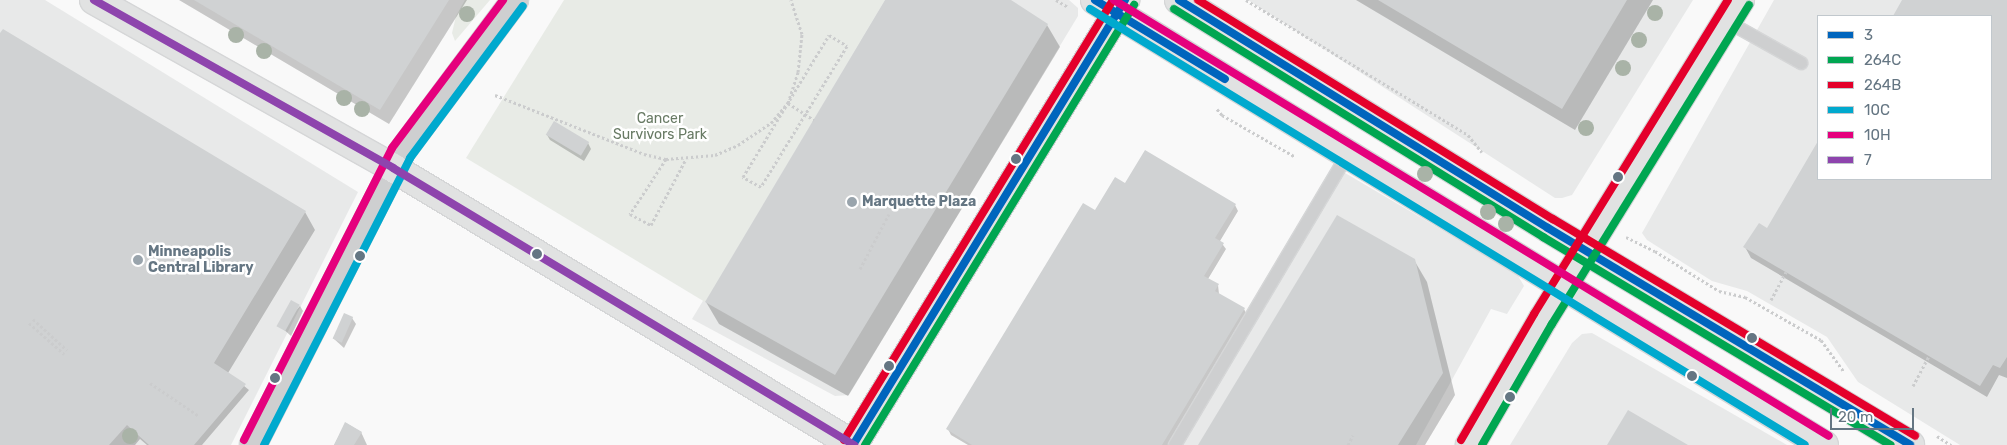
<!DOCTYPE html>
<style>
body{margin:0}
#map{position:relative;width:2007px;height:445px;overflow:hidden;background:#f9f9f9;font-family:Rubik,sans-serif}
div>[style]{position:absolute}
.built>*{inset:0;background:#e8e9e9}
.green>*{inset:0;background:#e8ebe6}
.shadow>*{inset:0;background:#0003}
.building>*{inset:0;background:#d0d2d3;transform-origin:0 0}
.path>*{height:3px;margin-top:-1.5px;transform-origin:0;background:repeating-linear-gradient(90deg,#cbcccd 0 2.5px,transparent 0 5px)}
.roads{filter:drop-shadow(1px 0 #d5d6d7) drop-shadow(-1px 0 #d5d6d7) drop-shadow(0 1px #d5d6d7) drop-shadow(0 -1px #d5d6d7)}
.lane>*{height:12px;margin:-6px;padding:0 6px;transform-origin:6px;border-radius:6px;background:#cecfd0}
.street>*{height:26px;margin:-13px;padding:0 13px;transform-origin:13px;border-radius:13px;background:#cecfd0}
.secondary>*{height:28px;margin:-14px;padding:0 14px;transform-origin:14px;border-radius:14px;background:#e1e2e2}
.primary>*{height:28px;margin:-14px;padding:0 14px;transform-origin:14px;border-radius:14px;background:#e1e2e2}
.bus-1>*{height:8px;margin:-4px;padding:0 4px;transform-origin:4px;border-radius:4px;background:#0065bd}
.bus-2>*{height:8px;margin:-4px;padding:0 4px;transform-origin:4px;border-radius:4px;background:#00a651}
.bus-3>*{height:8px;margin:-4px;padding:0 4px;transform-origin:4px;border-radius:4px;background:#e4002b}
.bus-4>*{height:8px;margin:-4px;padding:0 4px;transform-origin:4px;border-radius:4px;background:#00a9ce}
.bus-5>*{height:8px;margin:-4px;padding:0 4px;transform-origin:4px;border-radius:4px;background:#e5007d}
.bus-6>*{height:8px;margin:-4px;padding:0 4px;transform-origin:4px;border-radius:4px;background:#8e44ad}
.trees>*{width:16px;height:16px;margin:-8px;border-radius:50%;background:#a9b3a7}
.dots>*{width:14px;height:14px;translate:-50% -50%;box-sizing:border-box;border:2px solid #fff;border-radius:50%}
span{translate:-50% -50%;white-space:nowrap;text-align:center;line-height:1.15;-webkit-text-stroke:5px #fff;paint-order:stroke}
.park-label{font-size:14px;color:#687a64}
.poi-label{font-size:14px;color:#657683;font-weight:700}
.left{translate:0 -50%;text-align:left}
.legend{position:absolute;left:1817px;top:15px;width:175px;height:165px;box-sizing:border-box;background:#fff;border:1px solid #c1c8cd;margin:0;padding:6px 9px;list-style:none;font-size:15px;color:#657683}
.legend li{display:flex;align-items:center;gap:10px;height:25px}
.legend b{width:25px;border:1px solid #c1c8cd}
.scale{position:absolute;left:1830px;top:408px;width:84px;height:22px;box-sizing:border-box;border:2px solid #657683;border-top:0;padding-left:6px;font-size:15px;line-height:18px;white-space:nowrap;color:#657683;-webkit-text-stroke:4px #fff;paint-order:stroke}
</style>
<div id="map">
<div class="built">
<div style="clip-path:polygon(0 0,45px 0,358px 192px,231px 445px,0 445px)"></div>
<div style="clip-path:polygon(885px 0,1069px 0,1078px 8px,1078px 16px,849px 395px,835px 396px,692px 319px)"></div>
<div style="clip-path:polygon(1248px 0,1693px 0,1572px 195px,1562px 198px,1555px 198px)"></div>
<div style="clip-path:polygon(evenodd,1774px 0,2007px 0,2007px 445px,1960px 445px,1858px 382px,1827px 337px,1747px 291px,1712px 281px,1647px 240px,1642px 233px,1774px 0,1818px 16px,1991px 16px,1991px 179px,1818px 179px,1818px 16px)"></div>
<div style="clip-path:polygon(1340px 170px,1517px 274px,1524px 286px,1507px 314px,1491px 309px,1416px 445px,1174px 445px)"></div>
<div style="clip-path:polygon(1592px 333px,1787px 445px,1510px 445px,1572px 343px,1582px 334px)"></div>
</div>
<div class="green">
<div style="clip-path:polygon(465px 0,490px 0,455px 41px,452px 33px,456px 16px)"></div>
<div style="clip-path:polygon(564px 0,885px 0,705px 302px,466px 158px)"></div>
</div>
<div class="shadow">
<div style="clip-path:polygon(179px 0,467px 0,389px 124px)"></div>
<div style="clip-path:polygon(887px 0,1009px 0,1047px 25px,1060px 47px,848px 396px,719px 324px,706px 302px)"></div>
<div style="clip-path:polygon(1356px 0,1653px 0,1575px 130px)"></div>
<div style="clip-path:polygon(1904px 0,2007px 0,2007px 378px,1999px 375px,1987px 397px,1751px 258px,1745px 247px,1767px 230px,1818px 144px,1818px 179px,1991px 179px,1991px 16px,1894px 16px)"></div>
<div style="clip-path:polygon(0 36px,305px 212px,315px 230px,228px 373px,249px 390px,202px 445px,147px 445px,140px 439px,135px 445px,0 445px)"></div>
<div style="clip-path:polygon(547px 135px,588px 143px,591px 149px,584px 161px,550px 140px)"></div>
<div style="clip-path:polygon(1125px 185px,1235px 205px,1238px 211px,1220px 241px,1226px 249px,1208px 279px,1218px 285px,1219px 294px,1244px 309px,1247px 315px,1168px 445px,968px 445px,951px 435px,948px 429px,1095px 212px)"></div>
<div style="clip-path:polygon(1414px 260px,1427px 282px,1455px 395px,1425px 445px,1199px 445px)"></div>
<div style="clip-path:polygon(300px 306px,303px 311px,291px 336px,281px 327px)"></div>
<div style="clip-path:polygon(352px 318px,356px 324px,344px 348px,333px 338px)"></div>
<div style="clip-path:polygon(346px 423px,361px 432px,367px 445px,334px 445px)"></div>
</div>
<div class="building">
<div style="clip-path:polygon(194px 0,449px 0,380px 110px)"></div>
<div style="clip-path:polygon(885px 0,1011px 0,1048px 24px,835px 375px,705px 302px)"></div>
<div style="clip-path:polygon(1378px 0,1627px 0,1562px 109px)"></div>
<div style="clip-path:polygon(1902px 0,2007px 0,2007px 357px,2000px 368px,1993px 365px,1980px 386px,1743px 247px,1759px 223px,1767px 228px,1818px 141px,1818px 179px,1991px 179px,1991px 16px,1893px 16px)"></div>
<div style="clip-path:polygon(3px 29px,306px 211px,214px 363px,246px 384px,194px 445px,149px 445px,127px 425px,109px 445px,0 445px,0 33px)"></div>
<div style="left:554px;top:121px;width:41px;height:16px;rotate:31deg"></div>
<div style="clip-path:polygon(1145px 150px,1236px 204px,1215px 238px,1224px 243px,1204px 276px,1219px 284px,1215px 291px,1245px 308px,1162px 445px,972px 445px,946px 429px,1083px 203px,1095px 210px,1115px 177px,1125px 183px)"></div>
<div style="clip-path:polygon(1337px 215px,1415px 259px,1443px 373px,1398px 445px,1198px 445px)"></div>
<div style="left:291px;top:300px;width:10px;height:30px;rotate:29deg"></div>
<div style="left:344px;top:313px;width:10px;height:28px;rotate:24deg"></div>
<div style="clip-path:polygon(1628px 410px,1688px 445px,1607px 445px)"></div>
<div style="clip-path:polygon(345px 422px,362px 432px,354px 445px,334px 445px)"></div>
</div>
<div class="path">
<div style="left:1056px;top:0;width:14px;rotate:30deg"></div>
<div style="left:1246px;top:0;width:260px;rotate:31.3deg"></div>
<div style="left:1468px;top:135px;width:22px;rotate:51deg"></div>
<div style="left:829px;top:35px;width:21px;rotate:31deg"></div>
<div style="left:847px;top:46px;width:165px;rotate:121.4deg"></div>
<div style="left:761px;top:187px;width:21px;rotate:-151deg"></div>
<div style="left:743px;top:177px;width:166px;rotate:-58.8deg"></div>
<div style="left:495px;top:95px;width:160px;rotate:21.6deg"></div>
<div style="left:644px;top:154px;width:23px;rotate:13deg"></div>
<div style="left:666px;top:159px;width:49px;rotate:-4.7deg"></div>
<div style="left:715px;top:155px;width:25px;rotate:-23deg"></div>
<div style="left:738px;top:145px;width:40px;rotate:-34deg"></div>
<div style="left:771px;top:123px;width:26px;rotate:-50deg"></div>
<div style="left:788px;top:103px;width:33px;rotate:-72deg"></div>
<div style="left:798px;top:72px;width:38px;rotate:-84deg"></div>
<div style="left:802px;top:34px;width:36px;rotate:-108deg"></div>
<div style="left:788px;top:103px;width:31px;rotate:33deg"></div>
<div style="left:1217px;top:109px;width:8px;rotate:50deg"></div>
<div style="left:1222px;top:115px;width:83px;rotate:29.7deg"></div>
<div style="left:666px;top:159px;width:66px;rotate:123.2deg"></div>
<div style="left:630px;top:214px;width:24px;rotate:28deg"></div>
<div style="left:651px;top:225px;width:75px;rotate:-62.1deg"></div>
<div style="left:1626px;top:237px;width:32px;rotate:26deg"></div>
<div style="left:1655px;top:251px;width:75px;rotate:32deg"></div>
<div style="left:1719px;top:291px;width:27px;rotate:13deg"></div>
<div style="left:1745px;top:297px;width:87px;rotate:29.5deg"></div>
<div style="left:1821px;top:340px;width:39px;rotate:54deg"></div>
<div style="left:860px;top:269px;width:62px;rotate:-62.2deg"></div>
<div style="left:1771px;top:300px;width:32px;rotate:-62deg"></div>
<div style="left:33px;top:319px;width:46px;rotate:42.4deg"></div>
<div style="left:29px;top:323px;width:47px;rotate:41.5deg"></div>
<div style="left:150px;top:383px;width:59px;rotate:34deg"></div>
<div style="left:1913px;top:386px;width:34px;rotate:-62deg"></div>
<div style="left:1937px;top:436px;width:17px;rotate:33deg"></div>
<div style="left:1348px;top:445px;width:11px;rotate:-63deg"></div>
</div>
<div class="roads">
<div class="lane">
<div style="left:1728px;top:22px;width:84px;rotate:29.3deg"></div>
<div style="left:1175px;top:445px;width:339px;rotate:-59.3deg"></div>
</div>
<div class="street">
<div style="left:253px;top:445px;width:327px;rotate:-63.1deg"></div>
<div style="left:401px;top:153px;width:191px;rotate:-53.3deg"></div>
</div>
<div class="secondary">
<div style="left:94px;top:0;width:343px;rotate:29.3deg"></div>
<div style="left:393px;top:168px;width:538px;rotate:31deg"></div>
<div style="left:853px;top:445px;width:522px;rotate:-58.57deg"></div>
<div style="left:1470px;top:445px;width:146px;rotate:-59.9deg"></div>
<div style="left:1543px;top:319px;width:375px;rotate:-58.3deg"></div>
</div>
<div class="primary">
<div style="left:1095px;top:0;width:854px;rotate:31.4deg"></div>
<div style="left:1179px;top:0;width:434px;rotate:31.7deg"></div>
<div style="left:1548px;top:228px;width:422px;rotate:30.9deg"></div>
</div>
</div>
<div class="bus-1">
<div style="left:1095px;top:0;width:152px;rotate:31.3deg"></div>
<div style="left:1179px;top:0;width:434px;rotate:31.7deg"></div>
<div style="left:1548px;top:228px;width:422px;rotate:30.9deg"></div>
<div style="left:853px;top:445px;width:522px;rotate:-58.57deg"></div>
</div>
<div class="bus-2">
<div style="left:1174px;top:9px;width:434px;rotate:31.7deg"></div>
<div style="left:1543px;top:237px;width:405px;rotate:30.9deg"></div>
<div style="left:865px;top:445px;width:516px;rotate:-58.56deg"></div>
<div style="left:1482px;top:445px;width:140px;rotate:-60deg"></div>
<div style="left:1552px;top:324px;width:375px;rotate:-58.3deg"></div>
</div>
<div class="bus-3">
<div style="left:1198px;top:0;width:417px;rotate:31.7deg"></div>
<div style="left:1553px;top:219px;width:422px;rotate:30.9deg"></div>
<div style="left:844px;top:440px;width:516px;rotate:-58.56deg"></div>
<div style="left:1461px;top:440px;width:146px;rotate:-59.9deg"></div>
<div style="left:1534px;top:314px;width:369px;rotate:-58.3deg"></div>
</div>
<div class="bus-4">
<div style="left:1090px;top:9px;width:837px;rotate:31.37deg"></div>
<div style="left:264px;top:445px;width:322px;rotate:-63deg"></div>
<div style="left:410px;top:158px;width:189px;rotate:-53.4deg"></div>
</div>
<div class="bus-5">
<div style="left:1114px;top:0;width:837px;rotate:31.37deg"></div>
<div style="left:244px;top:440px;width:327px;rotate:-63.1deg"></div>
<div style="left:392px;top:148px;width:185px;rotate:-53.1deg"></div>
</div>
<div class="bus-6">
<div style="left:94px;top:0;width:343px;rotate:29.3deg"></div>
<div style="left:393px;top:168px;width:538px;rotate:31deg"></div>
</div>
<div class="trees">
<div style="left:1655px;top:13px"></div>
<div style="left:467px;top:14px"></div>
<div style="left:236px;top:35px"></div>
<div style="left:1639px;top:40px"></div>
<div style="left:264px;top:51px"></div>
<div style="left:1623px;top:68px"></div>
<div style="left:344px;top:98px"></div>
<div style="left:362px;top:109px"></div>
<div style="left:1586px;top:128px"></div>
<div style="left:1425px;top:174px"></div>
<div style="left:1488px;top:212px"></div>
<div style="left:1506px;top:224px"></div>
<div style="left:130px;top:436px"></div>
</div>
<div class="dots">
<div style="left:1016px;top:159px;background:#657683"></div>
<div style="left:1618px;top:177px;background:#657683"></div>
<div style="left:852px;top:202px;background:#99a4ac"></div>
<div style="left:537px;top:254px;background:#657683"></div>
<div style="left:360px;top:256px;background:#657683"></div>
<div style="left:138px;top:260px;background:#99a4ac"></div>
<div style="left:1752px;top:338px;background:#657683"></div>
<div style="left:889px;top:366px;background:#657683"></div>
<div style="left:1692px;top:376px;background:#657683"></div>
<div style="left:275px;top:378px;background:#657683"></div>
<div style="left:1510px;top:397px;background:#657683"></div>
</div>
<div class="park-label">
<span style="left:660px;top:127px">Cancer<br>Survivors Park</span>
</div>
<div class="poi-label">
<span class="left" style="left:862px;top:202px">Marquette Plaza</span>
<span class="left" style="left:148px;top:260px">Minneapolis<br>Central Library</span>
</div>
<ul class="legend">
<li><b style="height:6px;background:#0065bd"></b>3</li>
<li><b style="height:6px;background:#00a651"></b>264C</li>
<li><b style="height:6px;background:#e4002b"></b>264B</li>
<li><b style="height:6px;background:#00a9ce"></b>10C</li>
<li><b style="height:6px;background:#e5007d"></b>10H</li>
<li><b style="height:6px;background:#8e44ad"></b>7</li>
</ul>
<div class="scale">20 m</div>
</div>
